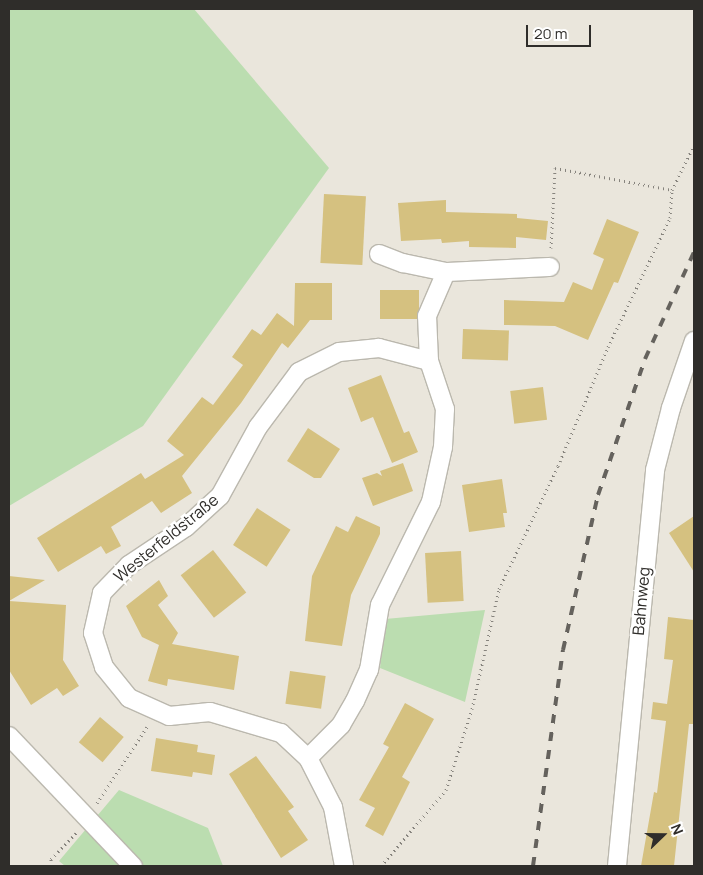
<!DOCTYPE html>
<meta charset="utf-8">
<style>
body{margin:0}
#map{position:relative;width:703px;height:875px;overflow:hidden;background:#eae6dc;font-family:Manrope,sans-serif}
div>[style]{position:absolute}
.green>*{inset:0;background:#bbddb0}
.building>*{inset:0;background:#d5c180;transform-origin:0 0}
.path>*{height:3px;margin-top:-1.5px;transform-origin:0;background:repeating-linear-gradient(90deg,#86837d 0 1px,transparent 0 5px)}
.roads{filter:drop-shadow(1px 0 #bbb8ae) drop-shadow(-1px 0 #bbb8ae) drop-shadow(0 1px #bbb8ae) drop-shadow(0 -1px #bbb8ae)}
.minor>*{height:18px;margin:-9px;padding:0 9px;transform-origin:9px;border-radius:9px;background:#fff}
.rail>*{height:4px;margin-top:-2px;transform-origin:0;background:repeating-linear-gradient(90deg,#65625d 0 9px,transparent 0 18px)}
span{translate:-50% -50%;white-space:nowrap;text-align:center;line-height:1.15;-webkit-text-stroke:5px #fff;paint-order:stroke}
.street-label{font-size:16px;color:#2f2d2a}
.frame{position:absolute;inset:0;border:10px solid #2f2d2a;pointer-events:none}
.north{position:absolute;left:638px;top:810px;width:50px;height:50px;-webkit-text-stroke:4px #fff;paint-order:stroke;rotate:68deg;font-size:14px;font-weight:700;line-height:20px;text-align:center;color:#2f2d2a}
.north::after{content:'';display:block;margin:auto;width:18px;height:22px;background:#2f2d2a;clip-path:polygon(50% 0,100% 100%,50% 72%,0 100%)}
.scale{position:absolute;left:526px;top:25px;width:65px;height:22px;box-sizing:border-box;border:2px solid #2f2d2a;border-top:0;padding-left:6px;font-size:15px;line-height:18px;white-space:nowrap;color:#2f2d2a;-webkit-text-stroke:4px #fff;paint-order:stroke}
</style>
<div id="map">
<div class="green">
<div style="clip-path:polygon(9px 9px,194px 9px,329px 168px,143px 426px,9px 506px)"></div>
<div style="clip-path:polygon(485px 610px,465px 702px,380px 668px,385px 619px)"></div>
<div style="clip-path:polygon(119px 790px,208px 828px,223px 866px,65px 866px,59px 861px)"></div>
</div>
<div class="building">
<div style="left:324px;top:194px;width:42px;height:69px;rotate:3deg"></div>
<div style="clip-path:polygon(446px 200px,446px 212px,517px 214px,517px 218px,548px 221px,546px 240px,516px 237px,516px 248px,469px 247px,469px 241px,442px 243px,441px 239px,401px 241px,398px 203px)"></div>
<div style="clip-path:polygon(607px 219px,639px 232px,618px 283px,614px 282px,588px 340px,555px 326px,504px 325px,504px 300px,564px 302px,573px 282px,592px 290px,604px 259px,593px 254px)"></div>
<div style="clip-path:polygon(295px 283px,332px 283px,332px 320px,310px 320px,288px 348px,282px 343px,241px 403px,182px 476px,192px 493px,161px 513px,152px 501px,111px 527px,121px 546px,106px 554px,101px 546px,58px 572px,37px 538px,141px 473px,145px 479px,184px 455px,167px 441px,202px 397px,213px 405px,243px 365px,232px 357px,252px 329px,261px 335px,277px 313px,294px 326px)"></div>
<div style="left:380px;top:290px;width:39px;height:29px"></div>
<div style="left:463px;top:329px;width:46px;height:30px;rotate:2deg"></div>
<div style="clip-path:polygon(381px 375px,404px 433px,409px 431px,418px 452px,392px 463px,373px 417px,361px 422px,348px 388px)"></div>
<div style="left:543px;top:387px;width:33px;height:33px;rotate:83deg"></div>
<div style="clip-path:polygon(308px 428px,340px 449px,321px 478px,314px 478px,287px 461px)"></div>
<div style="clip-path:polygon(403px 463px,413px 491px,373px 506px,362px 478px,377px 473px,382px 476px,380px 471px)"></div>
<div style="clip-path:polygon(502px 479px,507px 513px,503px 513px,505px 527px,469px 532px,462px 485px)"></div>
<div style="left:257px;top:508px;width:40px;height:44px;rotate:33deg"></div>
<div style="clip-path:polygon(356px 516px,380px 527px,380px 534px,351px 595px,342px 646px,305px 641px,312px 576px,336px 526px,348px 532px)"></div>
<div style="clip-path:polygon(694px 516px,694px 572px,669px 533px)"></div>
<div style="left:213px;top:550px;width:54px;height:41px;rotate:52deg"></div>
<div style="left:461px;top:551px;width:50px;height:36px;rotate:87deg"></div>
<div style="clip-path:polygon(9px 576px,45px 580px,9px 601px,66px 605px,63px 660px,79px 686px,63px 696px,57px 688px,31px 705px,9px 670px)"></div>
<div style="clip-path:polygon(159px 580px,168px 596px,158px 605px,178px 633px,172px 644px,239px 656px,234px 690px,168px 679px,167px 686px,148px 681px,159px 645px,142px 637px,126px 606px)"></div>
<div style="clip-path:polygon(668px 617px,694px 620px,694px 724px,689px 724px,674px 866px,641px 866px,654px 792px,657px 793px,666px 721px,651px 719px,653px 702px,667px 704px,673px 660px,664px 659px)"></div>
<div style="left:290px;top:671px;width:36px;height:33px;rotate:8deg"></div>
<div style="clip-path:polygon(405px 703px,434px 719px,402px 777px,410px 782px,383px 836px,365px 826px,375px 808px,359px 800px,389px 747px,383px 744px)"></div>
<div style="left:100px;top:717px;width:31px;height:33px;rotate:40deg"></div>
<div style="clip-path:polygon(156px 738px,198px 745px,197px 752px,215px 755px,212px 775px,193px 772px,192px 777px,151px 771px)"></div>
<div style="clip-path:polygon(256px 756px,294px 807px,288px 811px,308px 840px,281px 858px,229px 774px)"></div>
</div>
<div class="path">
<div style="left:551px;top:248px;width:80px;rotate:-87.1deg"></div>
<div style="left:555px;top:168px;width:119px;rotate:10.6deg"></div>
<div style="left:97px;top:803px;width:91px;rotate:-56.7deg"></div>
<div style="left:51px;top:866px;width:7px;rotate:-90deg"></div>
<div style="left:51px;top:859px;width:37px;rotate:-46deg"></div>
<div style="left:381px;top:866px;width:100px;rotate:-49.5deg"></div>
<div style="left:446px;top:790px;width:85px;rotate:-72.2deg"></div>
<div style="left:472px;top:709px;width:123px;rotate:-77.3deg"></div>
<div style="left:499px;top:589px;width:136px;rotate:-64.4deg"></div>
<div style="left:558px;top:466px;width:129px;rotate:-67.2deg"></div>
<div style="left:608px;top:347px;width:143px;rotate:-64.3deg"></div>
<div style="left:670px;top:218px;width:28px;rotate:-86deg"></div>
<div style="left:672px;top:190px;width:50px;rotate:-63.9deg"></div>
</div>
<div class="roads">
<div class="minor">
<div style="left:379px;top:254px;width:26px;rotate:21deg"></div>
<div style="left:403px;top:263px;width:44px;rotate:11.8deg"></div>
<div style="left:429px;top:361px;width:45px;rotate:-92.5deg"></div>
<div style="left:427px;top:316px;width:48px;rotate:-66.6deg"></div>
<div style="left:446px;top:272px;width:104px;rotate:-2.8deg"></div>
<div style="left:9px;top:736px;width:180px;rotate:46.4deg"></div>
<div style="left:308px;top:758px;width:47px;rotate:-45deg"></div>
<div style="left:341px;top:725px;width:28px;rotate:-60deg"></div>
<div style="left:355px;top:701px;width:34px;rotate:-66deg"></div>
<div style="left:369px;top:670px;width:66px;rotate:-80.4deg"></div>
<div style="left:380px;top:605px;width:115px;rotate:-63.7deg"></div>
<div style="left:431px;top:502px;width:56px;rotate:-77.7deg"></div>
<div style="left:443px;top:447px;width:38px;rotate:-87deg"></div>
<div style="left:445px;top:409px;width:51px;rotate:-108.4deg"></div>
<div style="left:429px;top:361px;width:52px;rotate:-165.4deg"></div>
<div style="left:379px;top:348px;width:40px;rotate:174.3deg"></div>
<div style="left:339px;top:352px;width:45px;rotate:153.4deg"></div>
<div style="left:299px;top:372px;width:69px;rotate:126.7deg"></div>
<div style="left:258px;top:427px;width:79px;rotate:118.8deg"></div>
<div style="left:220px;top:496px;width:46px;rotate:137.6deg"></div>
<div style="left:186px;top:527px;width:69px;rotate:146.3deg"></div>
<div style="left:129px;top:565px;width:39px;rotate:134deg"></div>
<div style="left:102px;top:593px;width:41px;rotate:102.7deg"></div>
<div style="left:93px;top:633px;width:36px;rotate:72deg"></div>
<div style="left:104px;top:667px;width:40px;rotate:51deg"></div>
<div style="left:129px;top:698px;width:44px;rotate:24.2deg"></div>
<div style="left:169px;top:716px;width:41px;rotate:-5.6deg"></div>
<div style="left:210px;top:712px;width:74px;rotate:16.5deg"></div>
<div style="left:281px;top:733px;width:37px;rotate:43deg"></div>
<div style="left:308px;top:758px;width:55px;rotate:63deg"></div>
<div style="left:333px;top:807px;width:60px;rotate:79.4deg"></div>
<div style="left:617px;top:866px;width:398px;rotate:-84.5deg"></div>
<div style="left:655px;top:470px;width:64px;rotate:-75.5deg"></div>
<div style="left:671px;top:408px;width:71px;rotate:-71.1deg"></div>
</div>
</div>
<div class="rail">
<div style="left:533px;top:866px;width:218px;rotate:-82.1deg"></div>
<div style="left:563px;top:650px;width:159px;rotate:-77.3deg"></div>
<div style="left:598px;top:495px;width:144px;rotate:-70.9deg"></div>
<div style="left:645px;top:359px;width:118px;rotate:-65.4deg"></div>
</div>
<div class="street-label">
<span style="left:166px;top:538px;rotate:-39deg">Westerfeldstraße</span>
<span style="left:641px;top:601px;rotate:-85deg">Bahnweg</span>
</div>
<div class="frame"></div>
<div class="north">N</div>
<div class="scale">20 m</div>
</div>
